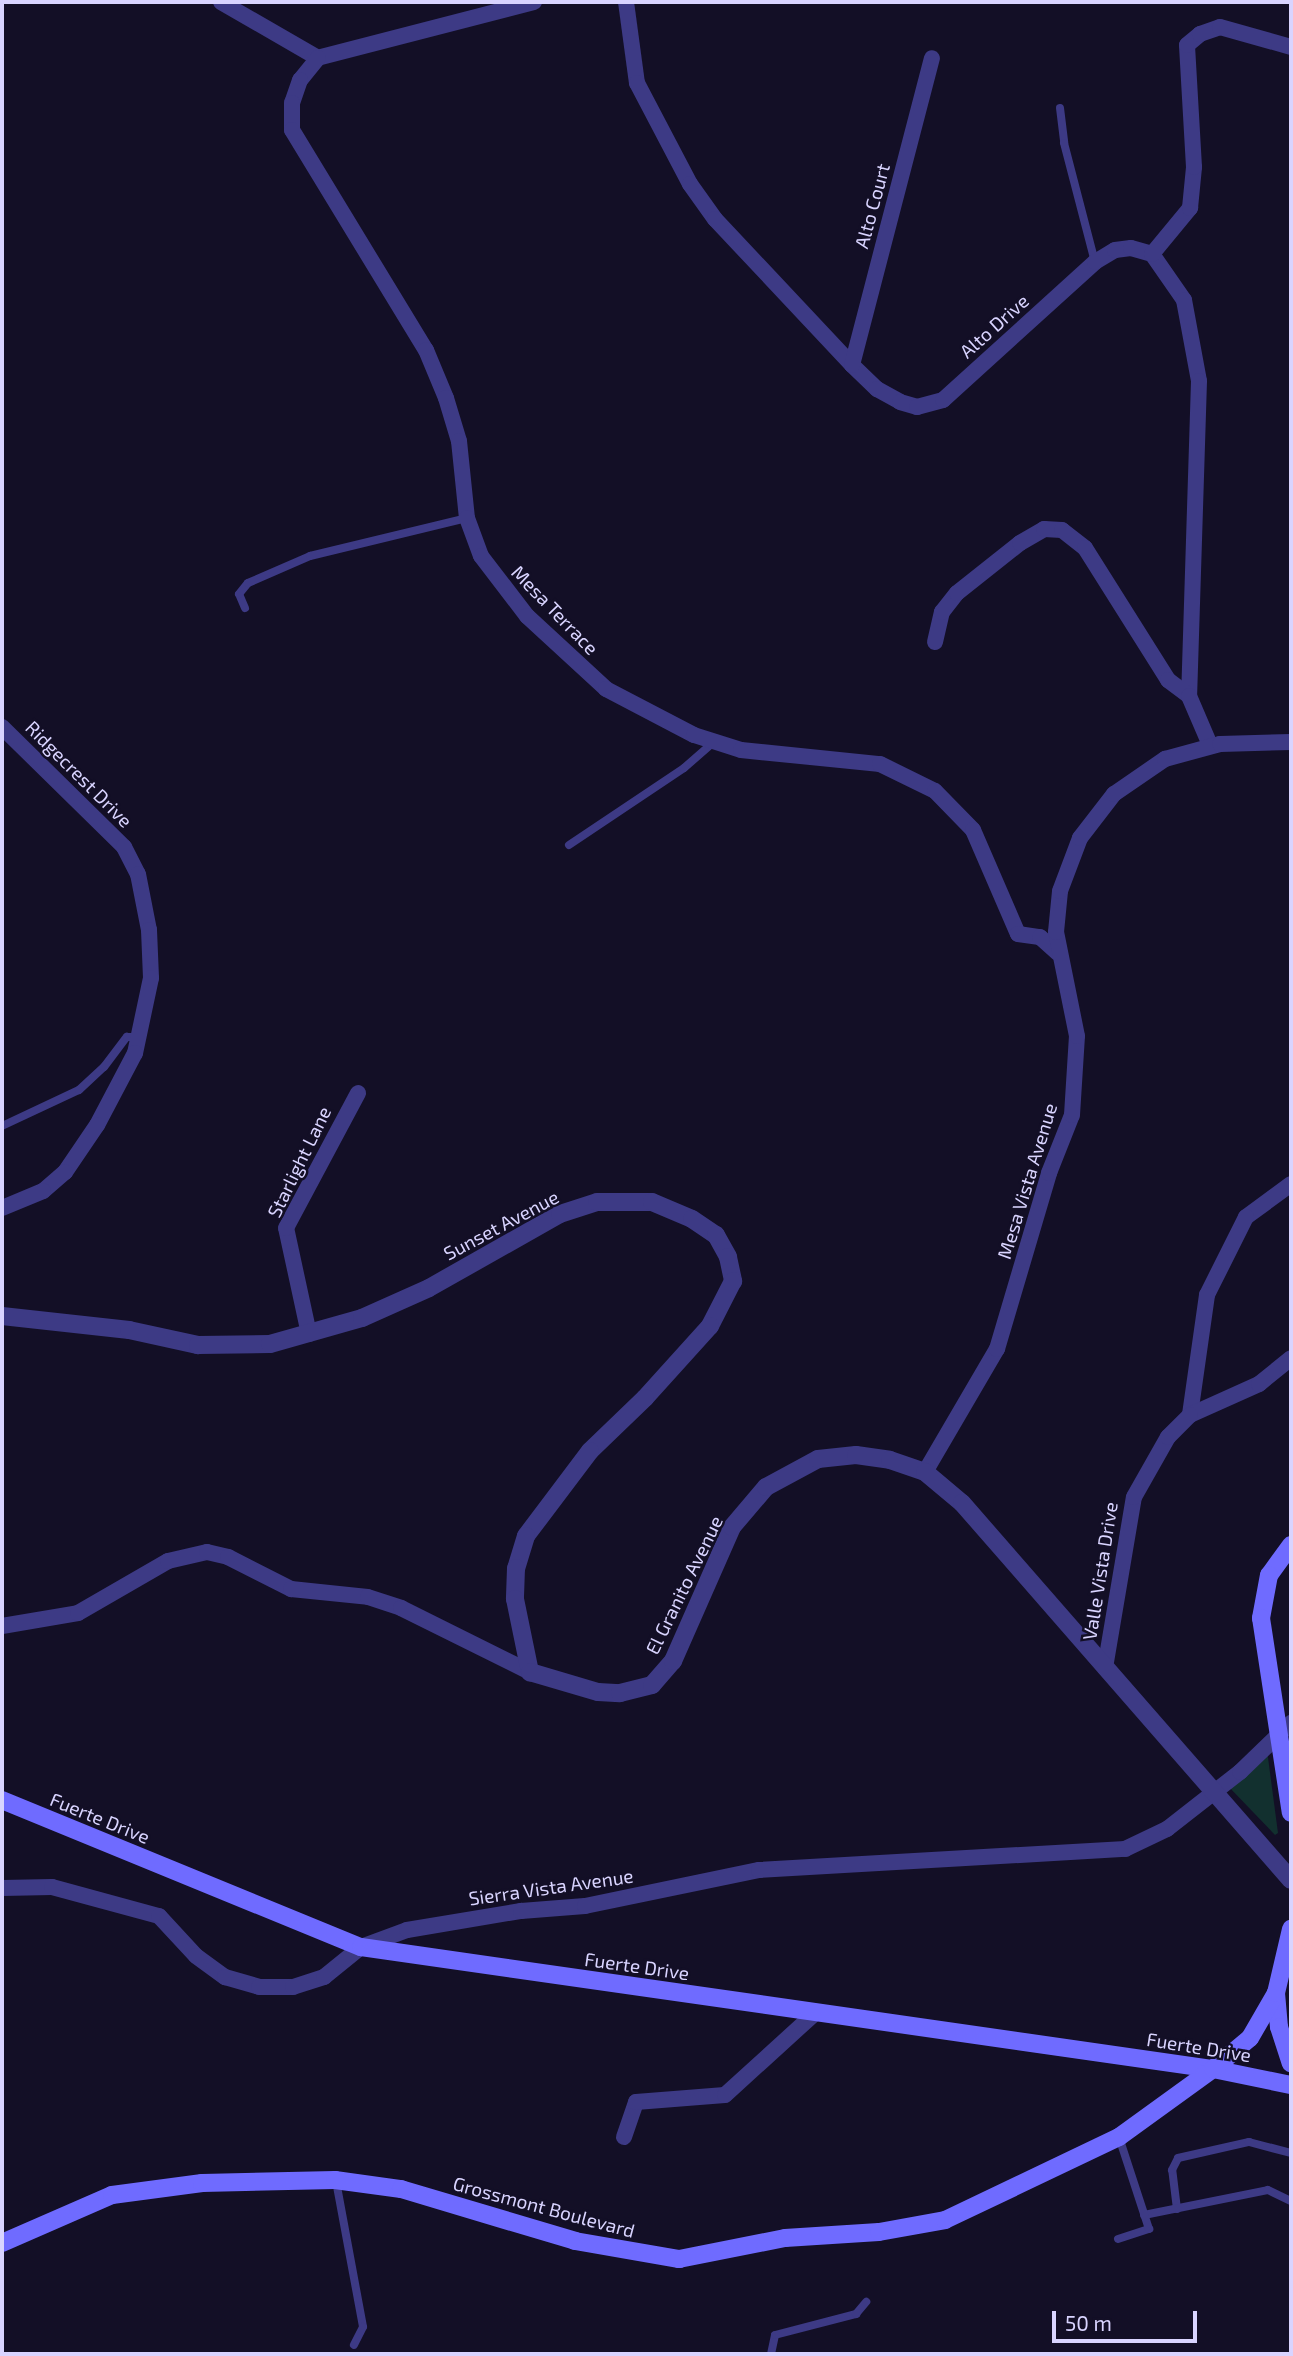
<!DOCTYPE html>
<style>
body{margin:0}
#map{position:relative;width:1293px;height:2356px;overflow:hidden;background:#130f26;font-family:"Exo 2",sans-serif}
div>[style]{position:absolute}
.green>*{inset:0;background:#12302f}
.service>*{height:8px;margin:-4px;padding:0 4px;transform-origin:4px;border-radius:4px;background:#3d3a85}
.minor>*{height:16px;margin:-8px;padding:0 8px;transform-origin:8px;border-radius:8px;background:#3d3a85}
.tertiary>*{height:18px;margin:-9px;padding:0 9px;transform-origin:9px;border-radius:9px;background:#3d3a85}
.secondary>*{height:18px;margin:-9px;padding:0 9px;transform-origin:9px;border-radius:9px;background:#6f6bff}
span{translate:-50% -50%;white-space:nowrap;text-align:center;line-height:1.15;-webkit-text-stroke:5px #130f26;paint-order:stroke}
.street-label{font-size:19px;color:#d9d4ff}
.frame{position:absolute;inset:0;border:4px solid #d9d4ff;pointer-events:none}
.scale{position:absolute;left:1052px;top:2311px;width:145px;height:32px;box-sizing:border-box;border:4px solid #d9d4ff;border-top:0;padding-left:9px;font-size:21px;line-height:24px;white-space:nowrap;color:#d9d4ff;-webkit-text-stroke:5px #130f26;paint-order:stroke}
</style>
<div id="map">
<div class="green">
<div style="clip-path:polygon(1267px 1750px,1278px 1833px,1275px 1835px,1228px 1786px)"></div>
</div>
<div class="service">
<div style="left:1060px;top:108px;width:35px;rotate:83deg"></div>
<div style="left:1064px;top:143px;width:123px;rotate:75.4deg"></div>
<div style="left:245px;top:608px;width:15px;rotate:-113deg"></div>
<div style="left:239px;top:594px;width:14px;rotate:-51deg"></div>
<div style="left:248px;top:583px;width:68px;rotate:-23.5deg"></div>
<div style="left:310px;top:556px;width:162px;rotate:-13.6deg"></div>
<div style="left:569px;top:845px;width:138px;rotate:-33.8deg"></div>
<div style="left:684px;top:768px;width:41px;rotate:-41.1deg"></div>
<div style="left:2px;top:1126px;width:85px;rotate:-25.1deg"></div>
<div style="left:79px;top:1090px;width:34px;rotate:-43deg"></div>
<div style="left:104px;top:1067px;width:38px;rotate:-53deg"></div>
<div style="left:127px;top:1037px;width:12px"></div>
<div style="left:336px;top:2181px;width:148px;rotate:79.5deg"></div>
<div style="left:363px;top:2327px;width:20px;rotate:117deg"></div>
<div style="left:1177px;top:2209px;width:39px;rotate:-97deg"></div>
<div style="left:1172px;top:2170px;width:13px;rotate:-63deg"></div>
<div style="left:1178px;top:2158px;width:73px;rotate:-12.7deg"></div>
<div style="left:1249px;top:2142px;width:43px;rotate:14.7deg"></div>
<div style="left:1144px;top:2215px;width:126px;rotate:-11.4deg"></div>
<div style="left:1268px;top:2190px;width:25px;rotate:26deg"></div>
<div style="left:1118px;top:2239px;width:33px;rotate:-18deg"></div>
<div style="left:1149px;top:2229px;width:97px;rotate:-108.1deg"></div>
<div style="left:771px;top:2354px;width:19px;rotate:-78deg"></div>
<div style="left:775px;top:2335px;width:84px;rotate:-14.5deg"></div>
<div style="left:856px;top:2314px;width:16px;rotate:-50deg"></div>
</div>
<div class="minor">
<div style="left:221px;top:2px;width:112px;rotate:30deg"></div>
<div style="left:534px;top:2px;width:223px;rotate:165.5deg"></div>
<div style="left:318px;top:58px;width:28px;rotate:129deg"></div>
<div style="left:300px;top:80px;width:24px;rotate:109deg"></div>
<div style="left:292px;top:103px;width:27px;rotate:90deg"></div>
<div style="left:292px;top:130px;width:258px;rotate:58.7deg"></div>
<div style="left:426px;top:350px;width:52px;rotate:67.4deg"></div>
<div style="left:446px;top:398px;width:45px;rotate:73.2deg"></div>
<div style="left:459px;top:441px;width:77px;rotate:84.1deg"></div>
<div style="left:467px;top:518px;width:40px;rotate:69.8deg"></div>
<div style="left:481px;top:556px;width:76px;rotate:52.5deg"></div>
<div style="left:527px;top:616px;width:108px;rotate:42.7deg"></div>
<div style="left:606px;top:689px;width:99px;rotate:27.6deg"></div>
<div style="left:694px;top:735px;width:49px;rotate:17.7deg"></div>
<div style="left:741px;top:750px;width:140px;rotate:5.8deg"></div>
<div style="left:880px;top:764px;width:61px;rotate:26.1deg"></div>
<div style="left:935px;top:791px;width:54px;rotate:45.7deg"></div>
<div style="left:973px;top:830px;width:113px;rotate:66.6deg"></div>
<div style="left:1018px;top:934px;width:22px;rotate:8deg"></div>
<div style="left:1040px;top:937px;width:24px;rotate:42deg"></div>
<div style="left:626px;top:2px;width:82px;rotate:82.3deg"></div>
<div style="left:637px;top:83px;width:114px;rotate:62.3deg"></div>
<div style="left:690px;top:184px;width:43px;rotate:54.5deg"></div>
<div style="left:715px;top:219px;width:200px;rotate:46.8deg"></div>
<div style="left:852px;top:365px;width:35px;rotate:44deg"></div>
<div style="left:877px;top:389px;width:26px;rotate:29deg"></div>
<div style="left:900px;top:402px;width:18px;rotate:16deg"></div>
<div style="left:917px;top:407px;width:27px;rotate:-15deg"></div>
<div style="left:943px;top:400px;width:205px;rotate:-42.2deg"></div>
<div style="left:1095px;top:262px;width:23px;rotate:-31deg"></div>
<div style="left:1115px;top:250px;width:16px;rotate:-7deg"></div>
<div style="left:1131px;top:248px;width:22px;rotate:16deg"></div>
<div style="left:1152px;top:254px;width:56px;rotate:55.2deg"></div>
<div style="left:1184px;top:300px;width:82px;rotate:79.5deg"></div>
<div style="left:1199px;top:381px;width:315px;rotate:91.8deg"></div>
<div style="left:1152px;top:254px;width:60px;rotate:-50.4deg"></div>
<div style="left:1190px;top:208px;width:41px;rotate:-84.4deg"></div>
<div style="left:1194px;top:167px;width:122px;rotate:-93.3deg"></div>
<div style="left:1187px;top:45px;width:17px;rotate:-40deg"></div>
<div style="left:1200px;top:34px;width:21px;rotate:-19deg"></div>
<div style="left:1220px;top:27px;width:74px;rotate:15.7deg"></div>
<div style="left:852px;top:365px;width:317px;rotate:-75.4deg"></div>
<div style="left:935px;top:642px;width:31px;rotate:-77deg"></div>
<div style="left:942px;top:612px;width:24px;rotate:-52deg"></div>
<div style="left:957px;top:593px;width:80px;rotate:-38.4deg"></div>
<div style="left:1020px;top:543px;width:28px;rotate:-30deg"></div>
<div style="left:1044px;top:529px;width:18px;rotate:3deg"></div>
<div style="left:1062px;top:530px;width:29px;rotate:38deg"></div>
<div style="left:1085px;top:548px;width:156px;rotate:57.8deg"></div>
<div style="left:1168px;top:680px;width:26px;rotate:37deg"></div>
<div style="left:1189px;top:696px;width:53px;rotate:66.8deg"></div>
<div style="left:2px;top:727px;width:171px;rotate:44.5deg"></div>
<div style="left:124px;top:847px;width:30px;rotate:63deg"></div>
<div style="left:138px;top:874px;width:57px;rotate:78.9deg"></div>
<div style="left:149px;top:930px;width:48px;rotate:87.6deg"></div>
<div style="left:151px;top:978px;width:77px;rotate:102deg"></div>
<div style="left:135px;top:1053px;width:81px;rotate:117.8deg"></div>
<div style="left:97px;top:1125px;width:57px;rotate:124.2deg"></div>
<div style="left:65px;top:1172px;width:29px;rotate:139deg"></div>
<div style="left:43px;top:1191px;width:44px;rotate:157.5deg"></div>
<div style="left:1291px;top:1184px;width:56px;rotate:143.7deg"></div>
<div style="left:1246px;top:1217px;width:87px;rotate:116.6deg"></div>
<div style="left:1207px;top:1295px;width:121px;rotate:98.1deg"></div>
<div style="left:1190px;top:1415px;width:76px;rotate:-24.2deg"></div>
<div style="left:1259px;top:1384px;width:41px;rotate:-39.1deg"></div>
<div style="left:309px;top:1334px;width:108px;rotate:-102.2deg"></div>
<div style="left:286px;top:1228px;width:153px;rotate:-61.9deg"></div>
<div style="left:925px;top:1472px;width:143px;rotate:-59.7deg"></div>
<div style="left:997px;top:1349px;width:184px;rotate:-73.5deg"></div>
<div style="left:1049px;top:1173px;width:62px;rotate:-68.4deg"></div>
<div style="left:1072px;top:1115px;width:79px;rotate:-86.4deg"></div>
<div style="left:1077px;top:1036px;width:106px;rotate:-101.4deg"></div>
<div style="left:1056px;top:932px;width:41px;rotate:-84.4deg"></div>
<div style="left:1060px;top:891px;width:57px;rotate:-69.3deg"></div>
<div style="left:1080px;top:838px;width:56px;rotate:-52.3deg"></div>
<div style="left:1114px;top:794px;width:62px;rotate:-34.5deg"></div>
<div style="left:1165px;top:759px;width:57px;rotate:-15.3deg"></div>
<div style="left:1220px;top:744px;width:71px;rotate:-1.6deg"></div>
<div style="left:2px;top:1626px;width:77px;rotate:-9.7deg"></div>
<div style="left:78px;top:1613px;width:104px;rotate:-30deg"></div>
<div style="left:168px;top:1561px;width:40px;rotate:-13deg"></div>
<div style="left:207px;top:1552px;width:22px;rotate:13deg"></div>
<div style="left:228px;top:1557px;width:71px;rotate:26.9deg"></div>
<div style="left:291px;top:1589px;width:77px;rotate:5.9deg"></div>
<div style="left:368px;top:1597px;width:35px;rotate:18deg"></div>
<div style="left:401px;top:1608px;width:144px;rotate:26.4deg"></div>
<div style="left:1105px;top:1668px;width:173px;rotate:-80.4deg"></div>
<div style="left:1134px;top:1497px;width:69px;rotate:-60.5deg"></div>
<div style="left:1168px;top:1437px;width:31px;rotate:-45deg"></div>
<div style="left:2px;top:1888px;width:50px;rotate:-1.1deg"></div>
<div style="left:52px;top:1887px;width:111px;rotate:15.2deg"></div>
<div style="left:159px;top:1916px;width:54px;rotate:47.2deg"></div>
<div style="left:196px;top:1956px;width:36px;rotate:36deg"></div>
<div style="left:225px;top:1977px;width:35px;rotate:16deg"></div>
<div style="left:259px;top:1987px;width:34px"></div>
<div style="left:293px;top:1987px;width:33px;rotate:-18deg"></div>
<div style="left:324px;top:1977px;width:48px;rotate:-39deg"></div>
<div style="left:361px;top:1947px;width:49px;rotate:-20.3deg"></div>
<div style="left:407px;top:1930px;width:116px;rotate:-9.5deg"></div>
<div style="left:521px;top:1911px;width:64px;rotate:-4.5deg"></div>
<div style="left:585px;top:1906px;width:178px;rotate:-11.7deg"></div>
<div style="left:759px;top:1870px;width:367px;rotate:-3.3deg"></div>
<div style="left:1125px;top:1849px;width:47px;rotate:-25.5deg"></div>
<div style="left:1167px;top:1829px;width:93px;rotate:-38deg"></div>
<div style="left:1240px;top:1772px;width:71px;rotate:-43.9deg"></div>
<div style="left:624px;top:2137px;width:37px;rotate:-71deg"></div>
<div style="left:636px;top:2102px;width:89px;rotate:-4.5deg"></div>
<div style="left:725px;top:2095px;width:120px;rotate:-42.3deg"></div>
</div>
<div class="tertiary">
<div style="left:2px;top:1316px;width:128px;rotate:6.3deg"></div>
<div style="left:129px;top:1330px;width:71px;rotate:12.3deg"></div>
<div style="left:198px;top:1345px;width:72px;rotate:-0.8deg"></div>
<div style="left:270px;top:1344px;width:96px;rotate:-15.8deg"></div>
<div style="left:362px;top:1318px;width:73px;rotate:-24.1deg"></div>
<div style="left:429px;top:1288px;width:150px;rotate:-29.5deg"></div>
<div style="left:560px;top:1214px;width:39px;rotate:-18deg"></div>
<div style="left:597px;top:1202px;width:55px"></div>
<div style="left:652px;top:1202px;width:43px;rotate:23deg"></div>
<div style="left:692px;top:1219px;width:29px;rotate:34deg"></div>
<div style="left:716px;top:1235px;width:25px;rotate:61deg"></div>
<div style="left:728px;top:1257px;width:25px;rotate:78deg"></div>
<div style="left:733px;top:1281px;width:51px;rotate:117.1deg"></div>
<div style="left:710px;top:1326px;width:97px;rotate:132.1deg"></div>
<div style="left:645px;top:1398px;width:76px;rotate:136.1deg"></div>
<div style="left:590px;top:1451px;width:106px;rotate:127deg"></div>
<div style="left:526px;top:1536px;width:34px;rotate:107deg"></div>
<div style="left:516px;top:1568px;width:31px;rotate:92deg"></div>
<div style="left:515px;top:1599px;width:75px;rotate:78.4deg"></div>
<div style="left:530px;top:1672px;width:71px;rotate:16.4deg"></div>
<div style="left:598px;top:1692px;width:22px;rotate:3deg"></div>
<div style="left:620px;top:1693px;width:33px;rotate:-14deg"></div>
<div style="left:652px;top:1685px;width:32px;rotate:-49deg"></div>
<div style="left:673px;top:1661px;width:146px;rotate:-66.2deg"></div>
<div style="left:732px;top:1527px;width:52px;rotate:-49.6deg"></div>
<div style="left:766px;top:1487px;width:59px;rotate:-28.3deg"></div>
<div style="left:818px;top:1459px;width:38px;rotate:-6deg"></div>
<div style="left:856px;top:1455px;width:34px;rotate:8deg"></div>
<div style="left:890px;top:1460px;width:37px;rotate:19deg"></div>
<div style="left:925px;top:1472px;width:48px;rotate:40deg"></div>
<div style="left:962px;top:1503px;width:500px;rotate:48.89deg"></div>
</div>
<div class="secondary">
<div style="left:1291px;top:1545px;width:37px;rotate:126deg"></div>
<div style="left:1269px;top:1575px;width:44px;rotate:100.5deg"></div>
<div style="left:1261px;top:1618px;width:197px;rotate:81.3deg"></div>
<div style="left:2px;top:1800px;width:388px;rotate:22.3deg"></div>
<div style="left:361px;top:1947px;width:861px;rotate:8.15deg"></div>
<div style="left:1213px;top:2069px;width:80px;rotate:11.6deg"></div>
<div style="left:1276px;top:1993px;width:34px;rotate:85deg"></div>
<div style="left:1279px;top:2027px;width:38px;rotate:72deg"></div>
<div style="left:2px;top:2243px;width:120px;rotate:-23.6deg"></div>
<div style="left:112px;top:2195px;width:91px;rotate:-7.6deg"></div>
<div style="left:202px;top:2183px;width:133px;rotate:-1.3deg"></div>
<div style="left:335px;top:2180px;width:67px;rotate:7.8deg"></div>
<div style="left:401px;top:2189px;width:182px;rotate:16.6deg"></div>
<div style="left:575px;top:2241px;width:106px;rotate:9.8deg"></div>
<div style="left:679px;top:2259px;width:108px;rotate:-11.2deg"></div>
<div style="left:785px;top:2238px;width:94px;rotate:-3.7deg"></div>
<div style="left:879px;top:2232px;width:67px;rotate:-10.3deg"></div>
<div style="left:945px;top:2220px;width:193px;rotate:-25.5deg"></div>
<div style="left:1119px;top:2137px;width:116px;rotate:-35.9deg"></div>
<div style="left:1213px;top:2069px;width:48px;rotate:-40deg"></div>
<div style="left:1250px;top:2038px;width:52px;rotate:-60deg"></div>
<div style="left:1276px;top:1993px;width:66px;rotate:-76.8deg"></div>
</div>
<div class="street-label">
<span style="left:872px;top:206px;rotate:-75deg">Alto Court</span>
<span style="left:994px;top:326px;rotate:-42deg">Alto Drive</span>
<span style="left:555px;top:610px;rotate:46deg">Mesa Terrace</span>
<span style="left:79px;top:774px;rotate:45deg">Ridgecrest Drive</span>
<span style="left:299px;top:1162px;rotate:-64deg">Starlight Lane</span>
<span style="left:1027px;top:1181px;rotate:-73deg">Mesa Vista Avenue</span>
<span style="left:501px;top:1225px;rotate:-28deg">Sunset Avenue</span>
<span style="left:1100px;top:1571px;rotate:-81deg">Valle Vista Drive</span>
<span style="left:684px;top:1585px;rotate:-64deg">El Granito Avenue</span>
<span style="left:100px;top:1818px;rotate:22deg">Fuerte Drive</span>
<span style="left:551px;top:1887px;rotate:-8deg">Sierra Vista Avenue</span>
<span style="left:637px;top:1966px;rotate:8deg">Fuerte Drive</span>
<span style="left:1199px;top:2047px;rotate:9deg">Fuerte Drive</span>
<span style="left:544px;top:2207px;rotate:15deg">Grossmont Boulevard</span>
</div>
<div class="frame"></div>
<div class="scale">50 m</div>
</div>
